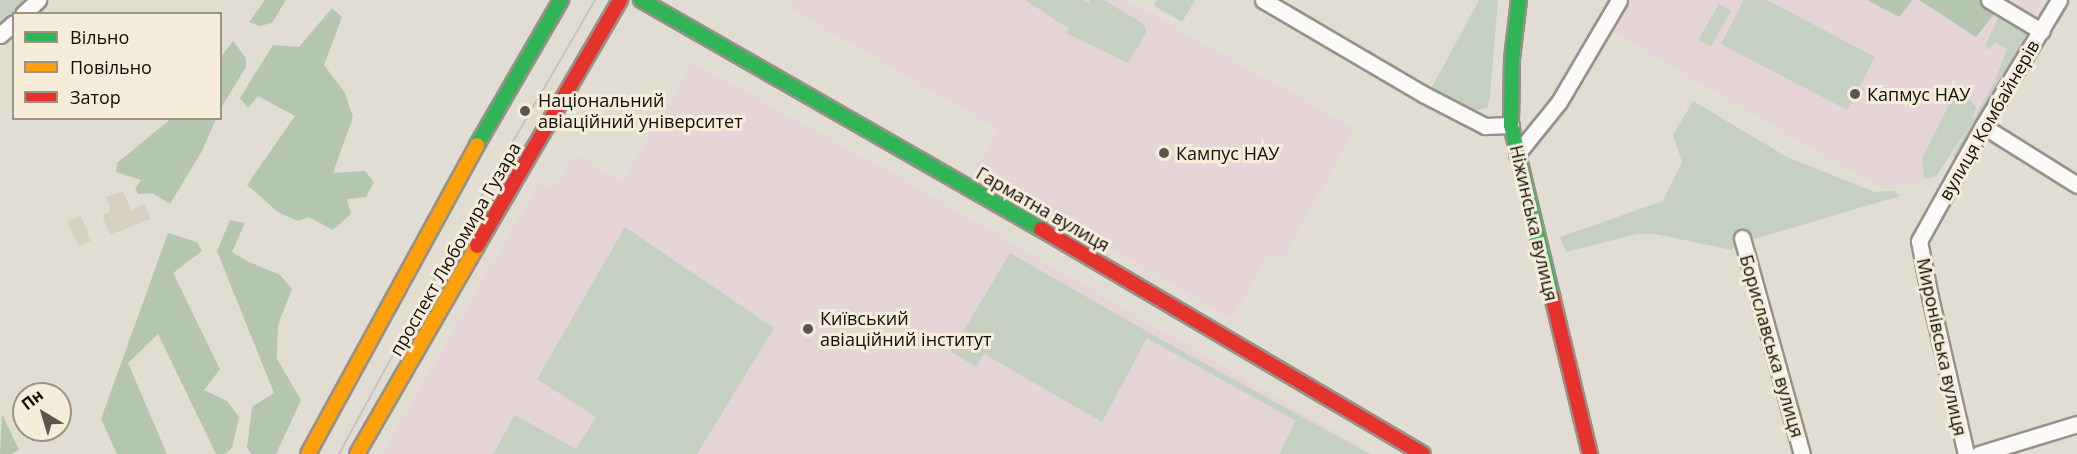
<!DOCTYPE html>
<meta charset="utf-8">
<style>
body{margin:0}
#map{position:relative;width:2077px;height:454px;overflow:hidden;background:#e2ddd3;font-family:"Open Sans",sans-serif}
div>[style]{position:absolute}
.industrial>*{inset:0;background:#d8d1c1;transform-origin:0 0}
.education>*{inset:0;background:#e5d5d6}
.green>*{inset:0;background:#c5d0c0;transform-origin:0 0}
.forest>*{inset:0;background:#b4c6b0}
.roads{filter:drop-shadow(2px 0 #96928a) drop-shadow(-2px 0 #96928a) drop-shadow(0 2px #96928a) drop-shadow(0 -2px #96928a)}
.street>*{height:15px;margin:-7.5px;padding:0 7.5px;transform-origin:7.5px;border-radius:7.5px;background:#fbfaf8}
.fast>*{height:14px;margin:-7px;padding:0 7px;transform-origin:7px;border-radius:7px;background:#30b455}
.slow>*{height:14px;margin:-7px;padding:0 7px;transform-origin:7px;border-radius:7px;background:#ff9f0a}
.jam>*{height:14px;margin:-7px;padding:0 7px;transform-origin:7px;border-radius:7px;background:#e5322d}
.tram>*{height:1.5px;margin:-0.75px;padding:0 0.75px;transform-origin:0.75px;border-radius:0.75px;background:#c6c4c1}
.dots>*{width:16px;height:16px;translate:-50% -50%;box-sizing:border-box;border:3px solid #f5ecda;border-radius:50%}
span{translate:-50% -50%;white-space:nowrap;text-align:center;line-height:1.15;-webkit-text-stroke:6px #f5ecda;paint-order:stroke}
.poi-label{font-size:18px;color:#110e08}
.left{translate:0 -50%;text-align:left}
.street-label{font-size:18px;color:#110e08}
.legend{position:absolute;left:12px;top:12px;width:210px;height:108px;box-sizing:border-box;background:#f5ecda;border:2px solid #9a9386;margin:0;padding:8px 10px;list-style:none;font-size:18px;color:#110e08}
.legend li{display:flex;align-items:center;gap:12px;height:30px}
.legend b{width:30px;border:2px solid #9a9386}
.north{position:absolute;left:12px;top:382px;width:60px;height:60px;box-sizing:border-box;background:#f5ecda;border:2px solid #9a9386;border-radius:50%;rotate:322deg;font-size:16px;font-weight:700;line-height:24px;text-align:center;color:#110e08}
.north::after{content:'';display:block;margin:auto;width:21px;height:27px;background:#5a564f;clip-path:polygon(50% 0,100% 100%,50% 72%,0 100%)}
</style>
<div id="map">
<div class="industrial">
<div style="clip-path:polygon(123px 191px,131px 210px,145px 204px,150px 219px,110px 235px,102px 215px,111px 211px,106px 197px)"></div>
<div style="left:81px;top:216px;width:27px;height:14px;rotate:68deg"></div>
</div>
<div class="education">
<div style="clip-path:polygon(794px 0,1126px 0,1355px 129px,1285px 255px,1267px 258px,1231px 319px,976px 167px,999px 130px,790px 8px)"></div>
<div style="clip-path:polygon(1624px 0,2042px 0,2030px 19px,2039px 23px,1935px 178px,1913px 184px,1882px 186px,1830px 159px,1608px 29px)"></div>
<div style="clip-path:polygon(693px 63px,909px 183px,1373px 454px,382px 454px,540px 182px,553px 190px,574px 154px,622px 182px)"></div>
</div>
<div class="green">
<div style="clip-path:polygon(0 0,36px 0,22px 13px,14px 14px,13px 21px,0 34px)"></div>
<div style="clip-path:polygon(1025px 0,1083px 0,1088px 3px,1090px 0,1104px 0,1142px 23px,1146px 29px,1145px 35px,1128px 63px,1066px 33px,1069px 29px)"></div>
<div style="clip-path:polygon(1157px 0,1195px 0,1182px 22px,1154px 6px)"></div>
<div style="clip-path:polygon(1479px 0,1498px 0,1490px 96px,1487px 108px,1470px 111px,1452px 104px,1431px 89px)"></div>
<div style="clip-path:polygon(1744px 0,1767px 0,1875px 57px,1847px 110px,1721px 44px)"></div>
<div style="left:1719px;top:4px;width:14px;height:41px;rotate:30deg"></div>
<div style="clip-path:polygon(2002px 10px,2033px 35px,1959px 159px,1953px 156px,1968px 128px,1937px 175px,1931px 178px,1924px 177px,1922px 159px,1951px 101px,1957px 96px,1971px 101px,1976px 107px,1972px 122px,1995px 81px,2007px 49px,1995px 42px,1990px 50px,1985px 46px)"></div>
<div style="clip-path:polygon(1693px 101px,1787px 157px,1875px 192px,1893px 191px,1900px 196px,1751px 240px,1746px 237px,1737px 241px,1732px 250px,1655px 234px,1637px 234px,1566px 252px,1560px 237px,1663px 201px,1682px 162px,1673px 135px)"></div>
<div style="clip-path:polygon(625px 227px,774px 328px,697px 454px,493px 454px,515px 415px,576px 449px,596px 417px,537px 379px)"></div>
<div style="clip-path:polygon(1010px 253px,1162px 340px,1370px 454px,1279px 454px,1296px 421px,1147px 338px,1102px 422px,984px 354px,976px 367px,951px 352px)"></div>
</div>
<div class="forest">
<div style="clip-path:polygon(265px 0,286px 0,272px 23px,259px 26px,249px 22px)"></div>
<div style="clip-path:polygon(1867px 0,1913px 0,1899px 17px)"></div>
<div style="clip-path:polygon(1919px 0,1994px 0,2000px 7px,1976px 37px)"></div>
<div style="clip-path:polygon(332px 8px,342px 17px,324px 65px,345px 93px,353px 117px,333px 173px,365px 171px,374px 182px,366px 197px,347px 199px,351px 214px,333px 230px,309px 217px,298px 221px,278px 212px,247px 185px,295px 116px,258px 96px,248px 108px,240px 98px,273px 45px,299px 47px)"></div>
<div style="clip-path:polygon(233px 41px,246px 58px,246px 67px,221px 108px,221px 57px)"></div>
<div style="clip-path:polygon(172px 118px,216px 119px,202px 151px,170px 204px,152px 193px,138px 194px,135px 189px,141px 180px,116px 172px,117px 163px)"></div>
<div style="clip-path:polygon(230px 220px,245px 223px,232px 252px,249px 262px,280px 275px,292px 289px,278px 325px,277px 359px,301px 400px,276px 454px,252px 454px,247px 448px,252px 407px,274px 393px,217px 251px)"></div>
<div style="clip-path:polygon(168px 233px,197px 242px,202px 251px,173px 273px,220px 369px,204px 390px,227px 401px,239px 417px,232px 448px,225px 454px,216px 454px,158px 334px,128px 363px,167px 454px,117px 454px,101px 419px)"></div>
<div style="clip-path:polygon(2px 414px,19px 450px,12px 454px,0 454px)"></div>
</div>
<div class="roads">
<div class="street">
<div style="left:1263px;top:0;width:186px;rotate:30.4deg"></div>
<div style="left:1423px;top:94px;width:70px;rotate:27.3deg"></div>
<div style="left:1485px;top:126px;width:26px;rotate:-2deg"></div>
<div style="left:1989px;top:0;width:61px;rotate:30.8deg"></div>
<div style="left:23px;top:14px;width:21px;rotate:-43deg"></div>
<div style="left:0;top:35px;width:18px;rotate:-41deg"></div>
<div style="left:1983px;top:126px;width:111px;rotate:32.1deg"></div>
<div style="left:1517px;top:154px;width:67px;rotate:-51.1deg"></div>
<div style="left:1559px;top:102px;width:118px;rotate:-59.5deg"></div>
<div style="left:1742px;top:238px;width:224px;rotate:74.5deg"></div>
<div style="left:1966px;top:454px;width:161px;rotate:-102.9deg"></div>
<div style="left:1930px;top:297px;width:57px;rotate:-101.1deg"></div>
<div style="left:1919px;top:241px;width:132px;rotate:-60.9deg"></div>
<div style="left:1983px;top:126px;width:147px;rotate:-58.9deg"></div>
<div style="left:1979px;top:454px;width:102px;rotate:-17deg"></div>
</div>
<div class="fast">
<div style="left:641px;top:0;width:461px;rotate:29.8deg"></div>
<div style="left:1519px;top:0;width:59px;rotate:96.8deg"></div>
<div style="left:1512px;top:59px;width:66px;rotate:90.9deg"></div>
<div style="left:1511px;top:125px;width:176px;rotate:76.5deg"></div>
<div style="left:477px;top:145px;width:168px;rotate:-59.9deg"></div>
</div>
<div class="slow">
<div style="left:308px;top:454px;width:352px;rotate:-61.3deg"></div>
<div style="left:357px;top:454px;width:240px;rotate:-60deg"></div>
</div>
<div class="jam">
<div style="left:1041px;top:229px;width:443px;rotate:30.5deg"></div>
<div style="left:477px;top:246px;width:285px;rotate:-59.8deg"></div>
<div style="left:1552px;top:296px;width:163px;rotate:76.5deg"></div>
</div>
</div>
<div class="tram">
<div style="left:339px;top:454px;width:236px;rotate:-61.4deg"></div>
<div style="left:452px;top:247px;width:285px;rotate:-59.9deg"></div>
</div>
<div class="dots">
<div style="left:1855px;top:94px;background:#5a564f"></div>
<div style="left:525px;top:111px;background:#5a564f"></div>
<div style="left:1164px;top:153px;background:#5a564f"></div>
<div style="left:808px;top:329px;background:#5a564f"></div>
</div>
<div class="poi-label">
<span class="left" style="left:1867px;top:94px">Капмус НАУ</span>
<span class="left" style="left:538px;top:111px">Національний<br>авіаційний університет</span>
<span class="left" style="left:1176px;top:153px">Кампус НАУ</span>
<span class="left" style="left:820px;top:329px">Київський<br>авіаційний інститут</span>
</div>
<div class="street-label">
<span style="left:1989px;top:120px;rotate:-60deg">вулиця Комбайнерів</span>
<span style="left:1043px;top:209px;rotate:30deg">Гарматна вулиця</span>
<span style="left:1534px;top:223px;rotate:77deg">Ніжинська вулиця</span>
<span style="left:455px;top:249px;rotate:-60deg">проспект Любомира Гузара</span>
<span style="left:1772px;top:346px;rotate:74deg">Бориславська вулиця</span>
<span style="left:1942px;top:347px;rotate:78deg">Миронівська вулиця</span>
</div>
<ul class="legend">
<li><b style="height:8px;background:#30b455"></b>Вільно</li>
<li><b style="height:8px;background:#ff9f0a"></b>Повільно</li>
<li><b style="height:8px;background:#e5322d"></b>Затор</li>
</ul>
<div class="north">Пн</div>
</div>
